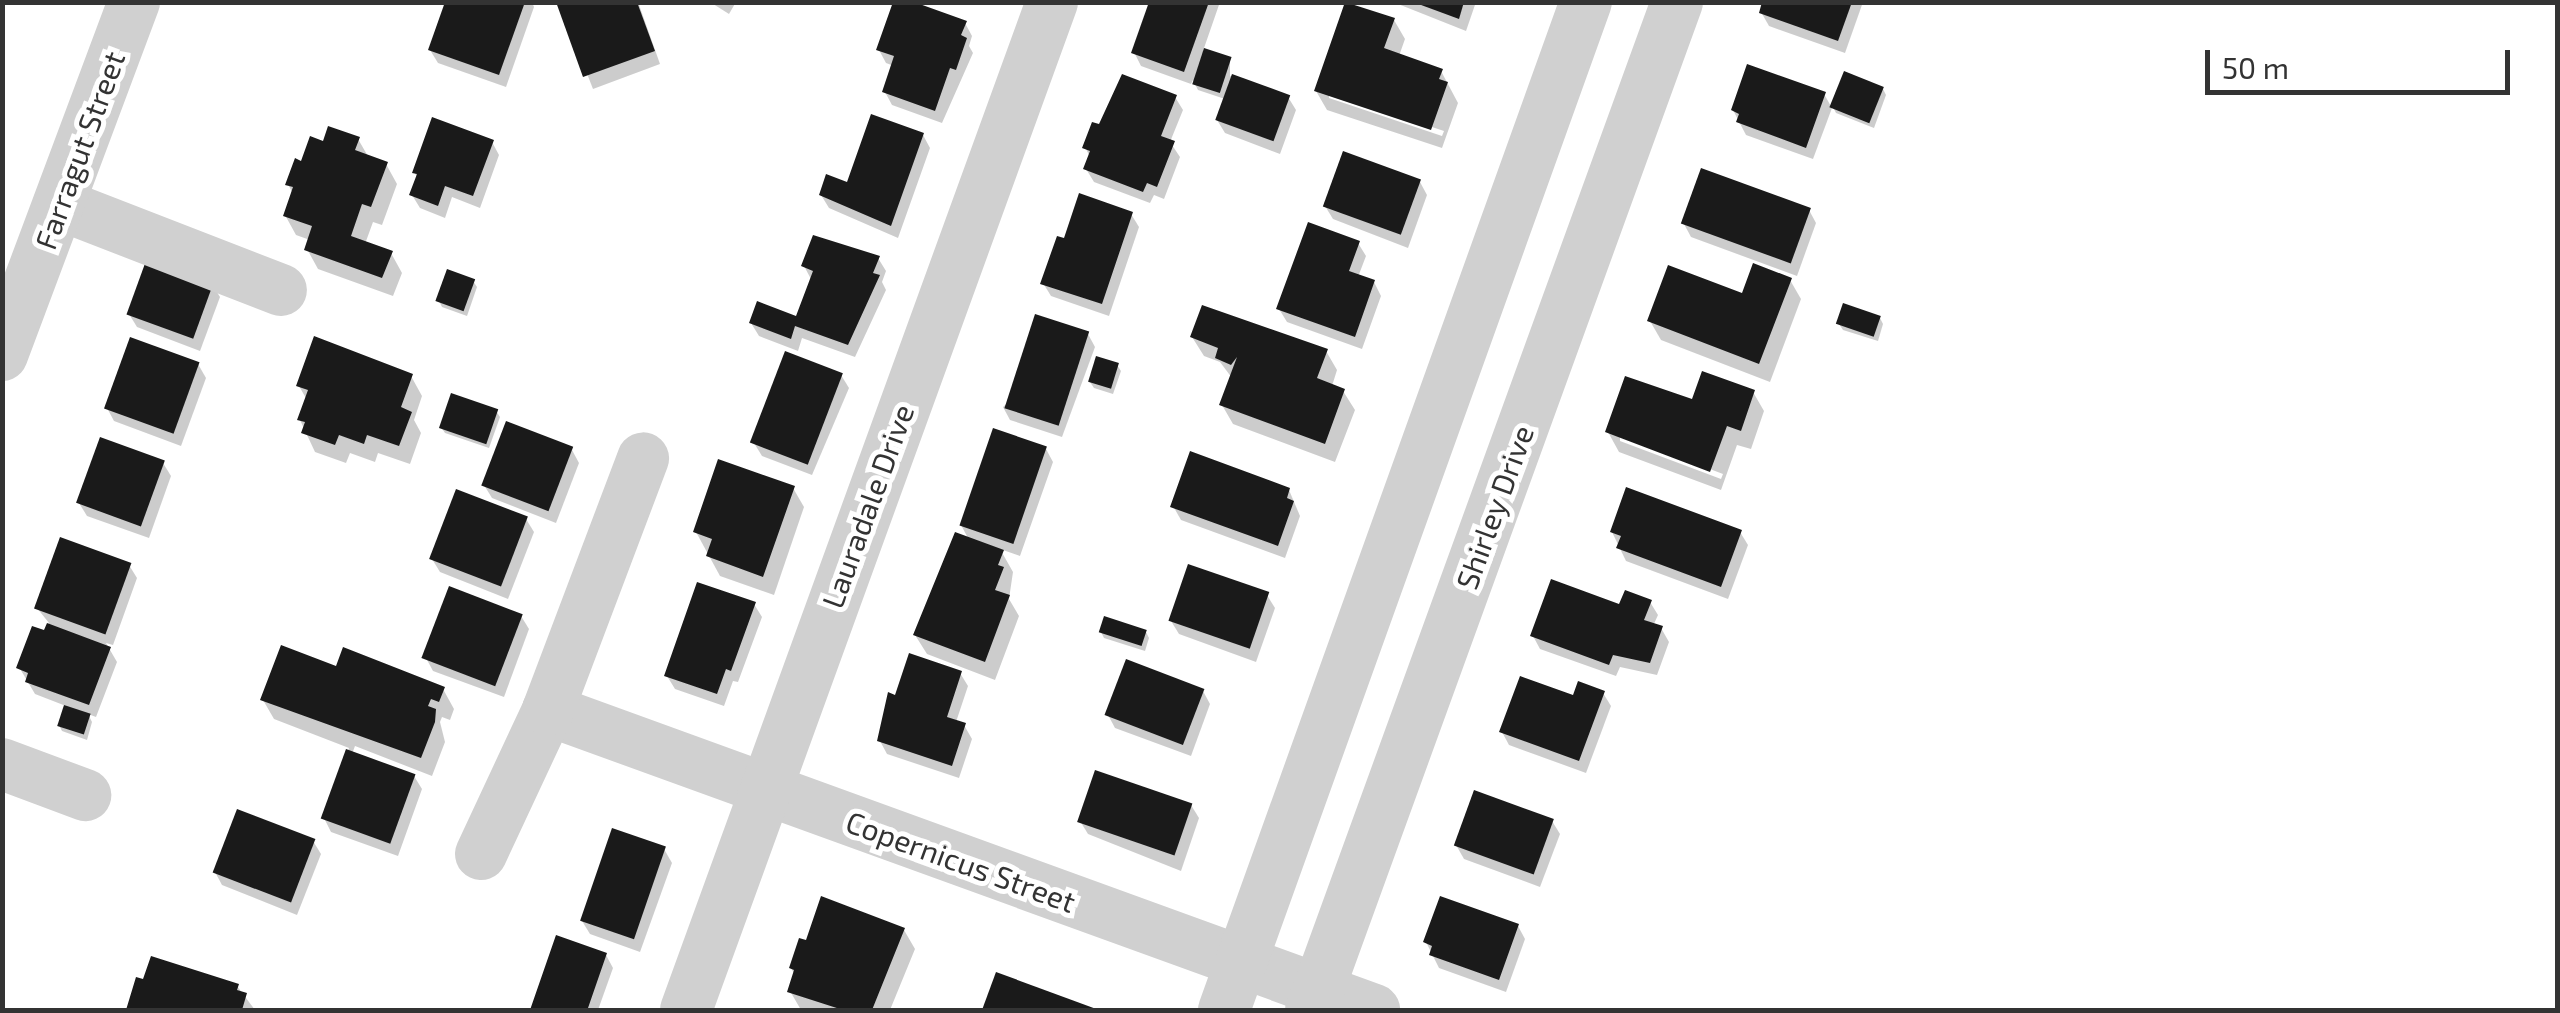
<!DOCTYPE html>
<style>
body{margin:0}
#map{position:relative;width:2560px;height:1013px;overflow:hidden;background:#fff;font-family:"Exo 2",sans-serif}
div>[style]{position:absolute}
.shadow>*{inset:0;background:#0003}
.building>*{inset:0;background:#1a1a1a;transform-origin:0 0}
.minor>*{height:52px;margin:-26px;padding:0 26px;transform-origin:26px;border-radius:26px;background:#d0d0d0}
span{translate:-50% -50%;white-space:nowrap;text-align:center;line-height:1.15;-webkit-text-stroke:10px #fff;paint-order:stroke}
.street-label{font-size:30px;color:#333}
.frame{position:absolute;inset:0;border:5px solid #333;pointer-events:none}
.scale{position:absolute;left:2205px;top:50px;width:305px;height:45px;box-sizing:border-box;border:5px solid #333;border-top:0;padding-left:12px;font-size:30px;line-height:35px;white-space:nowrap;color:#333;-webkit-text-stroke:8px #fff;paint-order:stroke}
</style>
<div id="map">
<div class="shadow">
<div style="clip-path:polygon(447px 2px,532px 2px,534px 7px,506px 87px,438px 63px,430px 50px)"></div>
<div style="clip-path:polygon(559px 2px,638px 2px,660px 64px,593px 89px)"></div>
<div style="clip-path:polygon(710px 2px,736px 2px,729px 14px)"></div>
<div style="clip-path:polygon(1152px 2px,1220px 2px,1203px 51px,1230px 59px,1230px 76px,1288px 97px,1296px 110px,1280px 154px,1225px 133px,1217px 120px,1225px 99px,1198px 90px,1193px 80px,1191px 84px,1141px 66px,1134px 52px)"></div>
<div style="clip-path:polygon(1393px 2px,1476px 2px,1466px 31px)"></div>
<div style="clip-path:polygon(1765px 2px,1863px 2px,1845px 53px,1769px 26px,1761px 12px)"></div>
<div style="clip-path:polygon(evenodd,1394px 20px,1405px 39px,1399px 56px,1441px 71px,1458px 103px,1442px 148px,1327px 110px,1316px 91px,1394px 20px,1329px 93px,1444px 131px,1442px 136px,1329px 98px,1329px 93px)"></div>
<div style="clip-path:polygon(965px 23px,972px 36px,969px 46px,973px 53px,942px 123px,892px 105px,885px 92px,894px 66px,886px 63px,879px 50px)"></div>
<div style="clip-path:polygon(1883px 89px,1886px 95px,1874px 128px,1836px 113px,1833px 107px)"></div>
<div style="clip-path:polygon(1824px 94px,1832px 108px,1813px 159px,1746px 135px,1733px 110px)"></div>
<div style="clip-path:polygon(1175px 97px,1183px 110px,1170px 142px,1180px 157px,1164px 199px,1154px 195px,1150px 203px,1094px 182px,1086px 169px,1090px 157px,1085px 147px,1100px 127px)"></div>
<div style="clip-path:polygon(923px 135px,930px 148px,898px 238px,829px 208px,821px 195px,848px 185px)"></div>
<div style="clip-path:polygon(358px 139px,369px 158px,386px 164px,397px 184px,382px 225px,373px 222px,365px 244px,391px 253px,402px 273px,393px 296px,318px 269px,307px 249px,310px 240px,296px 235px,285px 215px,293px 194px,288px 184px,303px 164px,324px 144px)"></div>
<div style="clip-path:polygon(492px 142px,499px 155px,480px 208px,452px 197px,445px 218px,420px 208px,412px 195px,418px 178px,414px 172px)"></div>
<div style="clip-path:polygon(1420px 182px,1427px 195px,1408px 248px,1333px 219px,1325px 206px)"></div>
<div style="clip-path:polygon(1809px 210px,1816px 223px,1797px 276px,1691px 237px,1684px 224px)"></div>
<div style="clip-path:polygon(1131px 214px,1139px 227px,1109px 316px,1051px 296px,1043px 283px,1066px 241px)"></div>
<div style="clip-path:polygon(1358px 243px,1366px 256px,1358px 277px,1374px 282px,1381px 296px,1362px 349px,1287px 322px,1279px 309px)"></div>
<div style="clip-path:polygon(878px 258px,886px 271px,882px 282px,886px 290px,855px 357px,802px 338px,798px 351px,759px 336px,751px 323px,798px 319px,812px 281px,804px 266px)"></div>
<div style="clip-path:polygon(1790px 280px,1801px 299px,1770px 382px,1661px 340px,1650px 321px)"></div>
<div style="clip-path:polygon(473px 281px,477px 287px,467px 316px,442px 307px,439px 301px)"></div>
<div style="clip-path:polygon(212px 284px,220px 297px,200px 351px,137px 327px,129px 314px)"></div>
<div style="clip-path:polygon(1880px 318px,1883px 324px,1878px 341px,1843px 330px,1839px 324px)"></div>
<div style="clip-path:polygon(1088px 334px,1095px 347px,1062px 437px,1010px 420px,1003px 407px)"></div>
<div style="clip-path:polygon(1192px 337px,1326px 351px,1337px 370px,1332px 386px,1343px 391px,1355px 410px,1335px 462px,1233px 424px,1222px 405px,1232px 378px,1220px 362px,1204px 356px)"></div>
<div style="clip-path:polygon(198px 364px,206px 378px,181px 446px,114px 421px,107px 408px)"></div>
<div style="clip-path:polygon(1117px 365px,1121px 371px,1113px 394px,1094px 388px,1090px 382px)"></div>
<div style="clip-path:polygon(841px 375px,849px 388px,812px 475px,762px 456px,754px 443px)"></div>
<div style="clip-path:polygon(411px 376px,422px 396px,414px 420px,421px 433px,410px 464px,378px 453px,375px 462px,350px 453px,346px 463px,315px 452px,300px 420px,307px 400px,299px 386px)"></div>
<div style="clip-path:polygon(evenodd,1753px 392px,1764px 411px,1751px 449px,1737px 445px,1721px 490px,1619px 452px,1608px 432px,1694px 402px,1753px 392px,1620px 435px,1723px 474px,1721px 479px,1620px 441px,1620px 435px)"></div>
<div style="clip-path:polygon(496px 411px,500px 417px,489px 448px,445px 433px,441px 427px)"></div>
<div style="clip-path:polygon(1046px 449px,1053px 462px,1020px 556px,1000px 549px,1013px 572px,1009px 599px,1019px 616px,995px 680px,927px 654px,915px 635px,969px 540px,961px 525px)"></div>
<div style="clip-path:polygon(572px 450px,579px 463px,556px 523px,492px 498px,484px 485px)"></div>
<div style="clip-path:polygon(163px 463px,171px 476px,149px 538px,87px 516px,79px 503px)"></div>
<div style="clip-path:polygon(793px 488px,804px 507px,774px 595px,720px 576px,696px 532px)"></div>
<div style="clip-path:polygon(1289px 490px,1300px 516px,1285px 558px,1181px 520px,1173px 506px)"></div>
<div style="clip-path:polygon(526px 519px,534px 532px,508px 599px,440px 572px,432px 559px)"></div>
<div style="clip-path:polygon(1612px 532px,1740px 532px,1748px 545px,1728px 599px,1626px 561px)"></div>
<div style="clip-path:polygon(129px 565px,137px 578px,113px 645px,106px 643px,117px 662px,96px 717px,88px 714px,92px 722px,87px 740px,62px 731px,59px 725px,66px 706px,35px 694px,19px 667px,49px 623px,37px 608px)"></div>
<div style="clip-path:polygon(1267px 595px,1275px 608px,1256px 662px,1179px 634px,1171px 621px)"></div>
<div style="clip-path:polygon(1650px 602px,1658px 615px,1653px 626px,1661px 628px,1669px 642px,1657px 675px,1620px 667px,1616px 676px,1540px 649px,1533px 636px)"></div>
<div style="clip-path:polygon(754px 604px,762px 617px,738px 682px,733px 681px,724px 706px,675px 689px,667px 676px)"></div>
<div style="clip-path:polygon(521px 616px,529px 629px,504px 697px,433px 671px,426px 658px)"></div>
<div style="clip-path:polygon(1101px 632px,1146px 632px,1149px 638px,1145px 651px,1104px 638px)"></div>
<div style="clip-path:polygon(337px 669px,443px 689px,454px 709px,450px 720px,442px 717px,440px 722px,445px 742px,432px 776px,355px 746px,352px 754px,414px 776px,422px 789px,398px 856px,331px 832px,324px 818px,349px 748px,274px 719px,263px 700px)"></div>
<div style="clip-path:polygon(960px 673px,968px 686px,956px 722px,964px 725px,972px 739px,959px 778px,887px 754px,880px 741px,896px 699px)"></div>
<div style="clip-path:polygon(1203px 691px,1210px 704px,1191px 756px,1115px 728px,1108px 715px)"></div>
<div style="clip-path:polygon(1603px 693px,1611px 706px,1586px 773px,1509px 745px,1502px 732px)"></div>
<div style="clip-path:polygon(1191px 805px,1199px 818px,1181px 871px,1088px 834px,1080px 821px)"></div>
<div style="clip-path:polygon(1552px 821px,1560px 834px,1540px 887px,1464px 859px,1456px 845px)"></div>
<div style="clip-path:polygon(313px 841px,321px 854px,297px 915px,222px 885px,215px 872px)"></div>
<div style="clip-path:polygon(664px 849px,672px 863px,640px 952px,590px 934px,582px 921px)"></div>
<div style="clip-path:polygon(1518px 926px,1525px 939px,1506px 992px,1439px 968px,1426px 942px)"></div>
<div style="clip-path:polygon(904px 930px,915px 949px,890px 1010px,801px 1010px,790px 991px,795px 975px,791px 968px)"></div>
<div style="clip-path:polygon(558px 938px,606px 955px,613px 968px,598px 1010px,533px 1010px)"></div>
<div style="clip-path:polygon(997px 975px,1093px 1010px,984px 1010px)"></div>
<div style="clip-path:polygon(138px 980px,237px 986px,255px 1010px,131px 1010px)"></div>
</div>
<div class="building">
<div style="clip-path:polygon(445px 2px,525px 2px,499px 75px,428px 50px)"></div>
<div style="clip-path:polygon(556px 2px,637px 2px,655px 51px,583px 77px)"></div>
<div style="clip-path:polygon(893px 2px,914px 2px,967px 21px,961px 35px,967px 38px,956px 70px,950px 68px,935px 111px,882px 92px,894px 56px,876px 50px)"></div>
<div style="clip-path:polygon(1149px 2px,1209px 2px,1184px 72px,1131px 53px)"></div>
<div style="clip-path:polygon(1345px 2px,1395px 18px,1384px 48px,1443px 69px,1439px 79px,1448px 82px,1431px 130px,1314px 91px)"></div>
<div style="clip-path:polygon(1413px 2px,1464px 2px,1459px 19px)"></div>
<div style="clip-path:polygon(1762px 2px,1852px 2px,1838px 41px,1759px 13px)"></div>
<div style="left:1204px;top:48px;width:29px;height:38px;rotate:18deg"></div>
<div style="clip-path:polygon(1747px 64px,1826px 92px,1806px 148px,1736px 122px,1739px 114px,1731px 110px)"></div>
<div style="left:1844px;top:71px;width:43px;height:39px;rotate:22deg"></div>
<div style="clip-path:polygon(1122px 74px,1177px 95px,1161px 136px,1175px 141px,1157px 187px,1147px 183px,1143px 192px,1083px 169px,1090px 151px,1082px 148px,1092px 122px,1099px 124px)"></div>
<div style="left:1232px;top:74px;width:62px;height:49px;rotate:20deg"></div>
<div style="clip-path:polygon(871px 114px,924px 133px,891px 226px,819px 195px,826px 174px,847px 182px)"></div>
<div style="clip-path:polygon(432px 117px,494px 140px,473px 196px,445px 186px,438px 206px,409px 195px,417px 174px,412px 173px)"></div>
<div style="clip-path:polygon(328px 126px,360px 137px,355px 150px,388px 162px,371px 207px,362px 204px,351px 236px,393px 251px,382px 278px,304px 250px,312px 226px,283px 216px,293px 187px,285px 185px,295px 158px,301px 161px,310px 136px,323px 141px)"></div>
<div style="left:1343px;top:151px;width:83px;height:59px;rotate:20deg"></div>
<div style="left:1701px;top:168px;width:117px;height:59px;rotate:20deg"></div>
<div style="clip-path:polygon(1079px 193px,1133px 212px,1102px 304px,1040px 284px,1057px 236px,1064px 238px)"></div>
<div style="clip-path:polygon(1308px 222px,1360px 241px,1349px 271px,1375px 280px,1355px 337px,1276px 309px)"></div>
<div style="clip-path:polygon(813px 235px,880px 256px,873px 273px,880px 275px,848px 345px,795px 326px,791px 339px,749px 323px,757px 301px,796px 316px,813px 271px,801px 266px)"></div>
<div style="left:147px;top:258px;width:71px;height:60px;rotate:20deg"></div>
<div style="clip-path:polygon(1753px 263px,1792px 278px,1759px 364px,1647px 321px,1668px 265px,1742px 293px)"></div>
<div style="left:447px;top:269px;width:30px;height:34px;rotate:20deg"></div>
<div style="left:1843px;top:303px;width:40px;height:22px;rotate:19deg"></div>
<div style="clip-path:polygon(1202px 305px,1328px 349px,1317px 378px,1345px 389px,1325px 444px,1219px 405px,1237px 357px,1231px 365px,1215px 358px,1218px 348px,1190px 337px)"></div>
<div style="left:1035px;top:314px;width:57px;height:99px;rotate:18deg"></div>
<div style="clip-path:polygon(314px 336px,413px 374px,401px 407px,412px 412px,399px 446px,367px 435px,364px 444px,339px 435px,335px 445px,301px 433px,305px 422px,297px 420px,308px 390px,296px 386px)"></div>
<div style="left:130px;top:337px;width:74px;height:76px;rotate:20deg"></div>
<div style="left:785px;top:351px;width:62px;height:98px;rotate:21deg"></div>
<div style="left:1096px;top:356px;width:24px;height:27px;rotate:17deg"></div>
<div style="clip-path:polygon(1702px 371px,1755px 390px,1741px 431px,1727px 426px,1710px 472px,1605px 432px,1625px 376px,1692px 399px)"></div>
<div style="left:451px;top:393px;width:50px;height:37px;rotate:19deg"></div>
<div style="left:506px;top:421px;width:72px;height:69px;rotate:21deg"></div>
<div style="left:993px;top:428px;width:57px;height:103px;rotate:19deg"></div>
<div style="left:100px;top:437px;width:69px;height:70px;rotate:20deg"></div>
<div style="clip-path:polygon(1190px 451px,1290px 488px,1287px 498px,1294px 501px,1278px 546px,1170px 507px)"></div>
<div style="clip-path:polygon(718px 459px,795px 486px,763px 577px,706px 556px,712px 539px,693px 532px)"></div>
<div style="clip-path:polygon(1626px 487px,1742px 530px,1721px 587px,1616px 548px,1621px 536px,1610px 532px)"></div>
<div style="left:456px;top:489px;width:77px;height:75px;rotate:21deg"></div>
<div style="clip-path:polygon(955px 532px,1004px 550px,998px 565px,1004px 567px,995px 590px,1010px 595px,985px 662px,913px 635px)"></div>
<div style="left:60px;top:537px;width:76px;height:76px;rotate:20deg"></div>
<div style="left:1188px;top:564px;width:86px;height:60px;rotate:19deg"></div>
<div style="clip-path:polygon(1551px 579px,1619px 604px,1625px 590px,1652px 600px,1644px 620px,1663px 626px,1650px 663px,1613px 655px,1609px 665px,1530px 636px)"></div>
<div style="clip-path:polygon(697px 582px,756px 602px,731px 671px,726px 669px,717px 694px,664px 676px)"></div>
<div style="left:449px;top:586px;width:79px;height:77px;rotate:21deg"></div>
<div style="left:1104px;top:616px;width:45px;height:17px;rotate:18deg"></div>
<div style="clip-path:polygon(47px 623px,111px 647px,89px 705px,25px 682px,28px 673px,16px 668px,32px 626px,44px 630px)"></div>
<div style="clip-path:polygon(281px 645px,336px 666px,343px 647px,445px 687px,439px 702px,431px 699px,428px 706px,436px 709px,435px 722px,421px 758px,260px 700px)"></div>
<div style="clip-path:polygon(909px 653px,962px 671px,947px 717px,966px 723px,952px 766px,877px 741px,888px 692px,895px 695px)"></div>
<div style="left:1126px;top:659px;width:84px;height:60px;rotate:21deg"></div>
<div style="clip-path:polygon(1520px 676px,1573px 695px,1578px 681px,1605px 691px,1579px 761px,1499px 732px)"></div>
<div style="left:64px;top:705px;width:28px;height:22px;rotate:18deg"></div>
<div style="left:346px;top:749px;width:74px;height:74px;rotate:20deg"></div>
<div style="left:1095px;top:770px;width:103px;height:55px;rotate:19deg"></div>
<div style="left:1474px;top:790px;width:85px;height:59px;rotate:20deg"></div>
<div style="left:237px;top:809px;width:84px;height:68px;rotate:21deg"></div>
<div style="left:612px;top:828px;width:57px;height:98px;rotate:19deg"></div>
<div style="clip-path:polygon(821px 896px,905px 928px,872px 1010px,843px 1010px,787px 992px,794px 970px,789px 968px,799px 938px,806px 940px)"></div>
<div style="clip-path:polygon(1440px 896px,1519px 924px,1499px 980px,1429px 955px,1432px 946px,1423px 942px)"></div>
<div style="clip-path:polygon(556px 935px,607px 953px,588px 1008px,595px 1010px,530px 1010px)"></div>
<div style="clip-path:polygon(151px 956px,239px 984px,237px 990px,247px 993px,242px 1010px,126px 1010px,136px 977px,143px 979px)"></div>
<div style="clip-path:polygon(996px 972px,1099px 1010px,982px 1010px)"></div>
</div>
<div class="minor">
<div style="left:59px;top:204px;width:238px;rotate:21.2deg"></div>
<div style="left:2px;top:355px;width:377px;rotate:-69.5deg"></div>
<div style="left:548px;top:710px;width:879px;rotate:19.96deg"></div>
<div style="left:2px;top:764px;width:89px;rotate:20.5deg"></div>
<div style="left:481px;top:854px;width:159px;rotate:-65deg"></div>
<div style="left:548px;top:710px;width:269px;rotate:-69.3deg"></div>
<div style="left:686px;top:1010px;width:1072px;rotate:-70.04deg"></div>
<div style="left:1224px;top:1010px;width:1071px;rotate:-70.25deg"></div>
<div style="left:1311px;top:1010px;width:1072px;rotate:-70.04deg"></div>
</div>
<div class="street-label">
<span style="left:79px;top:150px;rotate:-70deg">Farragut Street</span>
<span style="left:867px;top:506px;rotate:-70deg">Lauradale Drive</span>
<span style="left:1494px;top:507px;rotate:-70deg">Shirley Drive</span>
<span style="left:961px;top:861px;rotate:20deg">Copernicus Street</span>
</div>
<div class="frame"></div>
<div class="scale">50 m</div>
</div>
